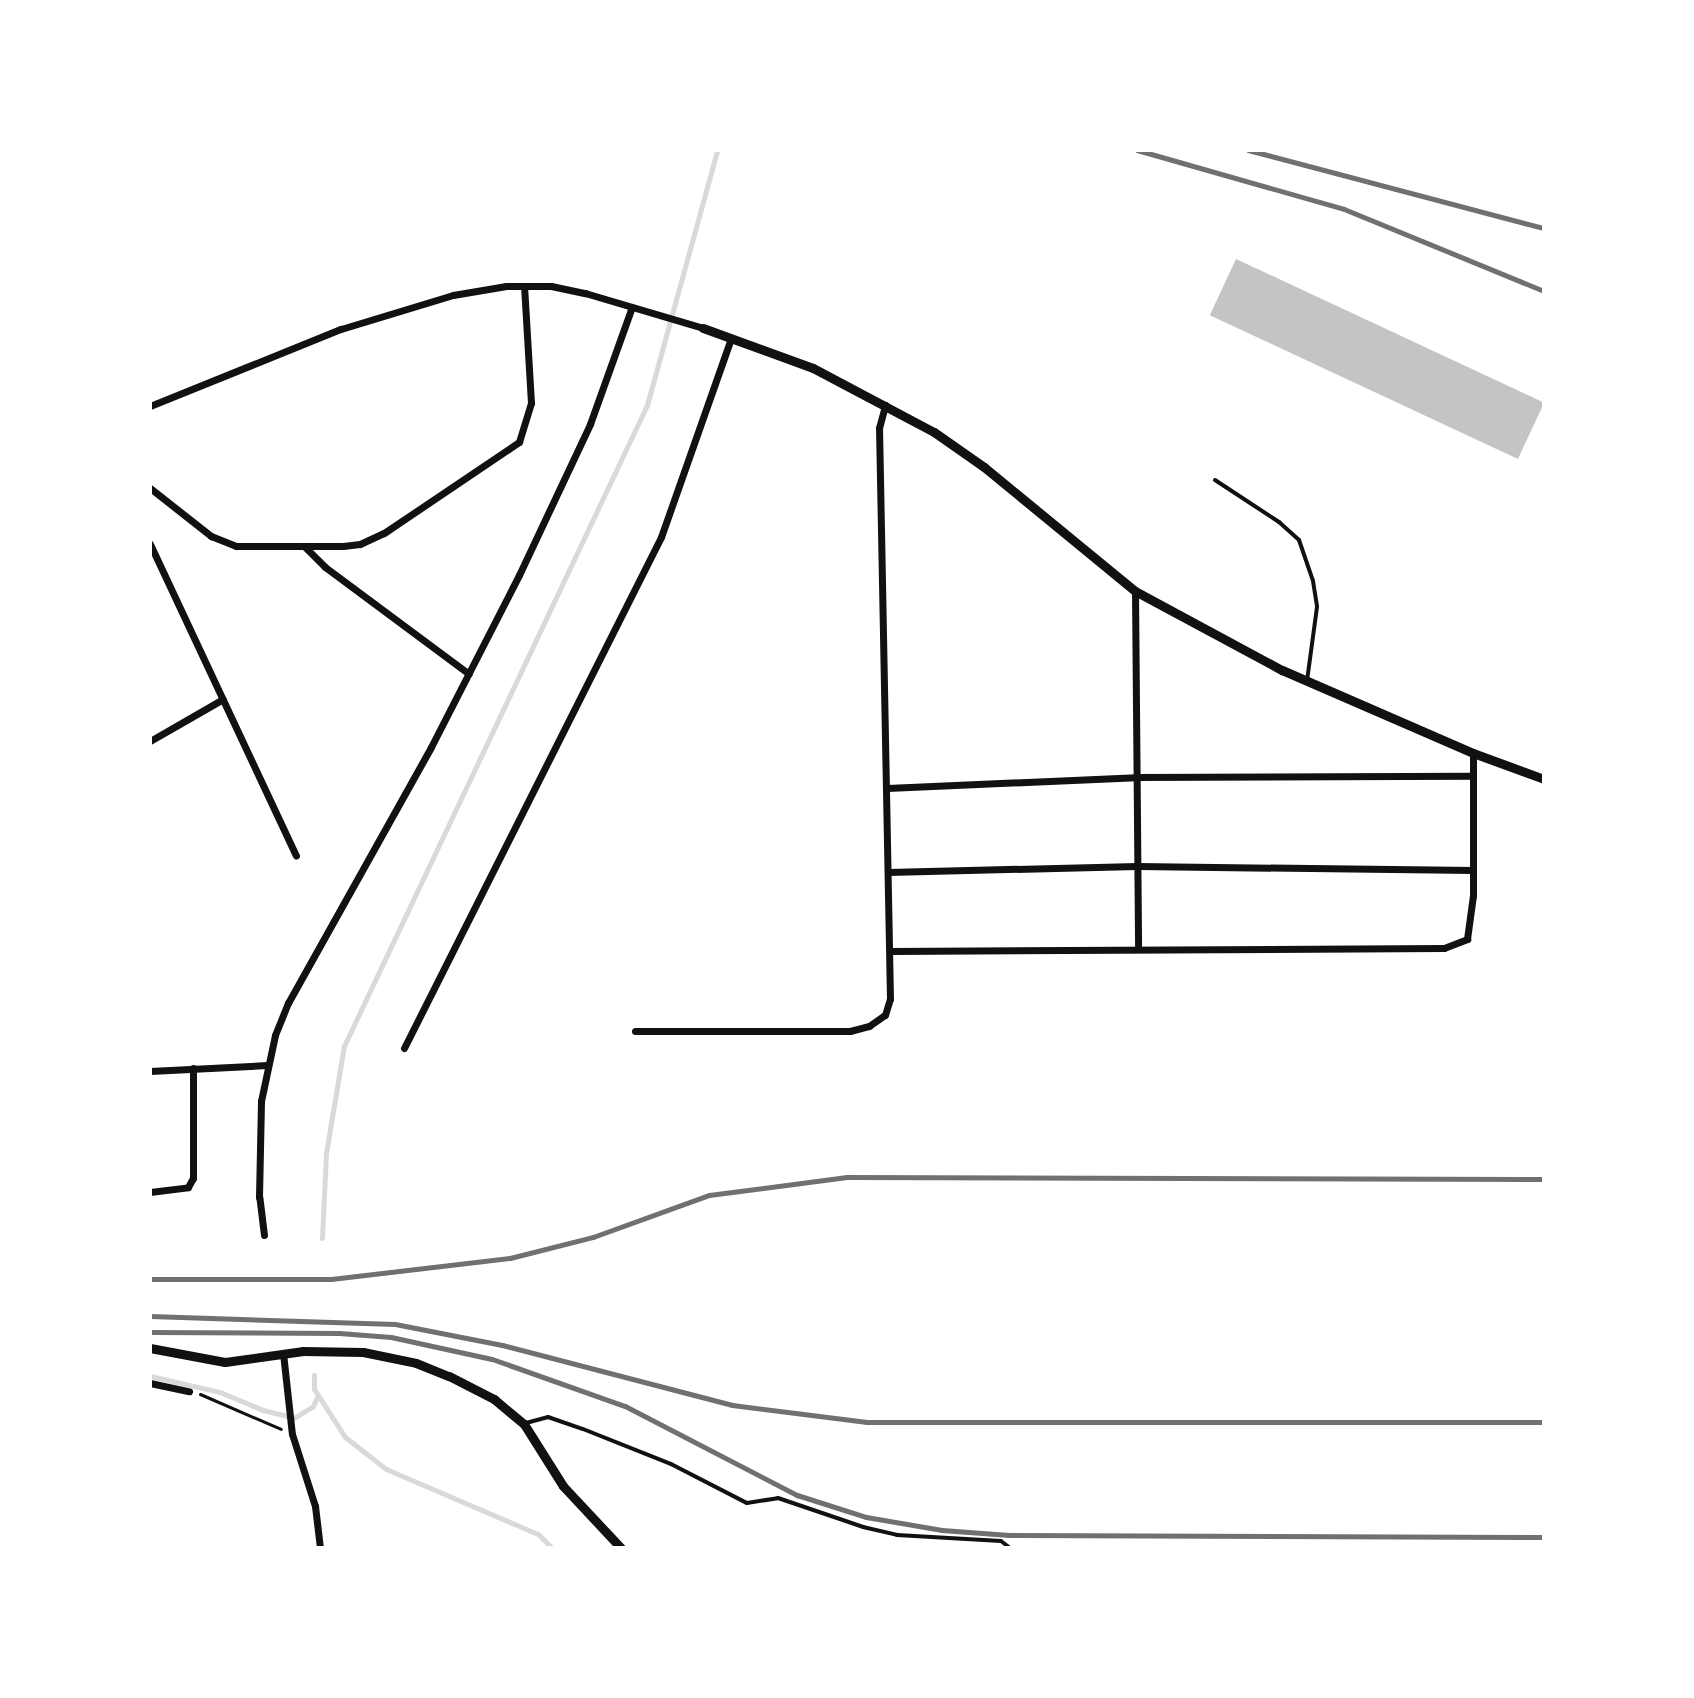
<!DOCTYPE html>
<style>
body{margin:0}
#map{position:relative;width:1694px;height:1698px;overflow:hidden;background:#fff;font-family:"Varela Round",sans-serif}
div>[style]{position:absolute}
.stream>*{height:5px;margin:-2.5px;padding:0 2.5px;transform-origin:2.5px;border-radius:2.5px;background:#d9d9d9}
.building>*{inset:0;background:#c4c4c4;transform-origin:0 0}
.path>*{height:3px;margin:-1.5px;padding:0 1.5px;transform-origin:1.5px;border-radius:1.5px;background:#111}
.service>*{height:4px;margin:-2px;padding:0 2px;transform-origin:2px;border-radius:2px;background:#111}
.minor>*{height:7px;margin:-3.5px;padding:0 3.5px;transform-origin:3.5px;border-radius:3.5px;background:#111}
.tertiary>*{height:9px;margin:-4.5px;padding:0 4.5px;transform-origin:4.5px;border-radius:4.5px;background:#111}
.rail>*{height:5px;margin:-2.5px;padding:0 2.5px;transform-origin:2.5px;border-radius:2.5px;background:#707070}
span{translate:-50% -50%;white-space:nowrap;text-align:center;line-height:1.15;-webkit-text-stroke:6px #fff;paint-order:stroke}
.frame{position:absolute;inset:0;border:152px solid #fff;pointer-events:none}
</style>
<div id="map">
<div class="stream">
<div style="left:322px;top:1238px;width:85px;rotate:-87.3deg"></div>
<div style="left:326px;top:1153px;width:109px;rotate:-80.5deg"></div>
<div style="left:344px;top:1046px;width:709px;rotate:-64.7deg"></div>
<div style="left:647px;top:405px;width:264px;rotate:-74.6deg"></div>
<div style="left:314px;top:1375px;width:14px;rotate:90deg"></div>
<div style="left:314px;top:1389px;width:57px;rotate:57.1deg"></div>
<div style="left:345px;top:1437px;width:52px;rotate:38deg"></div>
<div style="left:386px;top:1469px;width:165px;rotate:23.2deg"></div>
<div style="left:538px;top:1534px;width:20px;rotate:45deg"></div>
<div style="left:150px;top:1376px;width:72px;rotate:12.9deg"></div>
<div style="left:220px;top:1392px;width:47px;rotate:22.7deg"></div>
<div style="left:263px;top:1410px;width:32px;rotate:14deg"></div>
<div style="left:294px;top:1418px;width:22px;rotate:-32deg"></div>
<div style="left:313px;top:1406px;width:12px;rotate:-66deg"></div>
</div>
<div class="building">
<div style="left:1236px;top:259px;width:340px;height:62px;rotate:25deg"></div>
</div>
<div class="path">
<div style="left:200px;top:1394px;width:88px;rotate:23.4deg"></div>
</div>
<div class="service">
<div style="left:1215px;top:480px;width:77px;rotate:33.3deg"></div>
<div style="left:1279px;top:522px;width:27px;rotate:42deg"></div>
<div style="left:1299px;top:540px;width:43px;rotate:71.1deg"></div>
<div style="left:1313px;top:581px;width:26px;rotate:81deg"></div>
<div style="left:1317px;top:607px;width:75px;rotate:97.7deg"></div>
<div style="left:526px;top:1423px;width:23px;rotate:-15deg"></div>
<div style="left:548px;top:1417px;width:37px;rotate:19deg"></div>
<div style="left:583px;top:1429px;width:95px;rotate:21.7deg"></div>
<div style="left:671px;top:1464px;width:85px;rotate:27.2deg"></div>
<div style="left:747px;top:1503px;width:31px;rotate:-9deg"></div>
<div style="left:778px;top:1498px;width:90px;rotate:18.8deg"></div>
<div style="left:863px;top:1527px;width:35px;rotate:13deg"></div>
<div style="left:897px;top:1535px;width:104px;rotate:3.3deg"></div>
<div style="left:1001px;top:1541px;width:11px;rotate:38deg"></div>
</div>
<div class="minor">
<div style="left:150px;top:406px;width:206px;rotate:-22deg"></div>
<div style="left:341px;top:329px;width:117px;rotate:-16.9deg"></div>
<div style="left:453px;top:295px;width:54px;rotate:-9.6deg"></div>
<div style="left:506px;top:286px;width:45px"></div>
<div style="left:551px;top:286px;width:35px;rotate:12deg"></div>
<div style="left:585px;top:293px;width:123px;rotate:16.5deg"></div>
<div style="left:150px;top:488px;width:78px;rotate:38.2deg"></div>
<div style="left:211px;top:536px;width:27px;rotate:22deg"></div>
<div style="left:236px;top:546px;width:107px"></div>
<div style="left:343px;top:546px;width:17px;rotate:-7deg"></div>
<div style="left:360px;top:544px;width:26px;rotate:-25deg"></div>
<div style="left:384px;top:533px;width:163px;rotate:-34deg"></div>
<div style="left:519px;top:442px;width:41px;rotate:-72.9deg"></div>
<div style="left:531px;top:403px;width:117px;rotate:-93.4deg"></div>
<div style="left:150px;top:544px;width:344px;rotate:64.9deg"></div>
<div style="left:305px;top:547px;width:28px;rotate:45deg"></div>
<div style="left:325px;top:567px;width:179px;rotate:36.6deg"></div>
<div style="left:1135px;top:591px;width:358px;rotate:89.5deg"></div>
<div style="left:150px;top:741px;width:84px;rotate:-29.9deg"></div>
<div style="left:887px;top:788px;width:249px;rotate:-2.5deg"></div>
<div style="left:1136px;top:777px;width:337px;rotate:-0.2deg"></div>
<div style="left:888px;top:872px;width:249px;rotate:-1.4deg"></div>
<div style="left:1137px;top:866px;width:336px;rotate:0.7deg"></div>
<div style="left:890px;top:951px;width:554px;rotate:-0.31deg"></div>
<div style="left:1444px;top:948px;width:25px;rotate:-21deg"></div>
<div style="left:1467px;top:939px;width:44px;rotate:-82.2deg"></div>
<div style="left:1473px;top:895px;width:142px;rotate:-90deg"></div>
<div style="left:635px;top:1031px;width:215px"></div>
<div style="left:850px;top:1031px;width:20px;rotate:-15deg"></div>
<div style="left:869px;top:1026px;width:19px;rotate:-35deg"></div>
<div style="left:885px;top:1015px;width:17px;rotate:-73deg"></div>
<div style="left:890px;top:999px;width:571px;rotate:-91.1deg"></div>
<div style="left:879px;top:428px;width:24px;rotate:-75deg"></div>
<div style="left:404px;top:1048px;width:572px;rotate:-63.3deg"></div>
<div style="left:661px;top:537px;width:211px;rotate:-70.6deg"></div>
<div style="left:150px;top:1071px;width:117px;rotate:-2.9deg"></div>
<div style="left:150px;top:1192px;width:38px;rotate:-7deg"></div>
<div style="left:188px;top:1187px;width:10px;rotate:-61deg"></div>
<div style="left:193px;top:1178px;width:110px;rotate:-90deg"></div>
<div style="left:264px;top:1235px;width:38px;rotate:-97deg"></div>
<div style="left:259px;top:1197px;width:96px;rotate:-88.8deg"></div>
<div style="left:261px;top:1101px;width:67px;rotate:-78deg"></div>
<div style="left:275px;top:1035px;width:35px;rotate:-68deg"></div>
<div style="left:288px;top:1003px;width:293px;rotate:-60.8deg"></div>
<div style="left:431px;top:747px;width:193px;rotate:-62.9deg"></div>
<div style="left:519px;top:575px;width:167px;rotate:-64.8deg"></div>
<div style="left:590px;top:424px;width:124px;rotate:-70.3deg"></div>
<div style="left:283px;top:1353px;width:81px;rotate:83.7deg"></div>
<div style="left:292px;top:1434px;width:76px;rotate:72.3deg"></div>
<div style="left:315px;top:1506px;width:42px;rotate:83.2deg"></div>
<div style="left:150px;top:1383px;width:40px;rotate:12deg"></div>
</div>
<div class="tertiary">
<div style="left:703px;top:328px;width:117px;rotate:20deg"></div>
<div style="left:813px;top:368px;width:137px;rotate:27.9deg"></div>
<div style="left:934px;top:432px;width:61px;rotate:35deg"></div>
<div style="left:984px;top:467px;width:195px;rotate:39.4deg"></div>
<div style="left:1135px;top:591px;width:167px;rotate:28.3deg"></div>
<div style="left:1282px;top:670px;width:208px;rotate:23.5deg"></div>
<div style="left:1473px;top:753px;width:76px;rotate:20.1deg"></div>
<div style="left:150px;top:1348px;width:76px;rotate:10.6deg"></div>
<div style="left:225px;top:1362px;width:79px;rotate:-8deg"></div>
<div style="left:303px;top:1351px;width:60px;rotate:1deg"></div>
<div style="left:363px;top:1352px;width:54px;rotate:11.7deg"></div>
<div style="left:416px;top:1363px;width:35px;rotate:22deg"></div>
<div style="left:449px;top:1376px;width:51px;rotate:27.1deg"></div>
<div style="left:494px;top:1399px;width:39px;rotate:40deg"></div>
<div style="left:524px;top:1424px;width:73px;rotate:57.8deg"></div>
<div style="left:563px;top:1486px;width:85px;rotate:46.9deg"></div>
</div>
<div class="rail">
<div style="left:1137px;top:150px;width:215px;rotate:15.9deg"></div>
<div style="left:1344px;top:209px;width:216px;rotate:22.3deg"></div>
<div style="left:1248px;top:150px;width:306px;rotate:14.8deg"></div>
<div style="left:150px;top:1279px;width:181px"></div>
<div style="left:331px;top:1279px;width:180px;rotate:-6.7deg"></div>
<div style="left:510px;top:1258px;width:86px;rotate:-14.2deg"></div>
<div style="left:593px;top:1237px;width:123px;rotate:-19.9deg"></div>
<div style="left:709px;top:1195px;width:139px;rotate:-7.4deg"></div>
<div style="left:847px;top:1177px;width:697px;rotate:0.16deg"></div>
<div style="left:150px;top:1316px;width:245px;rotate:1.9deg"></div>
<div style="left:395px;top:1324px;width:109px;rotate:11.1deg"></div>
<div style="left:502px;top:1345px;width:238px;rotate:14.6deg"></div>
<div style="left:732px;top:1405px;width:136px;rotate:7.2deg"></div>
<div style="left:867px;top:1422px;width:677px"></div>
<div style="left:150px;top:1332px;width:189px;rotate:0.3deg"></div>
<div style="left:339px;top:1333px;width:52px;rotate:4.4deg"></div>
<div style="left:391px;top:1337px;width:103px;rotate:12.3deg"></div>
<div style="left:492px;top:1359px;width:141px;rotate:19.5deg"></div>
<div style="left:625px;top:1406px;width:194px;rotate:27.4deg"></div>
<div style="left:797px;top:1495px;width:72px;rotate:17.7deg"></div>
<div style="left:866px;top:1517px;width:77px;rotate:9.7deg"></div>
<div style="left:942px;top:1530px;width:67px;rotate:4.3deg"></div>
<div style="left:1009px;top:1535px;width:535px;rotate:0.21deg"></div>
</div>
<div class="frame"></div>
</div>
